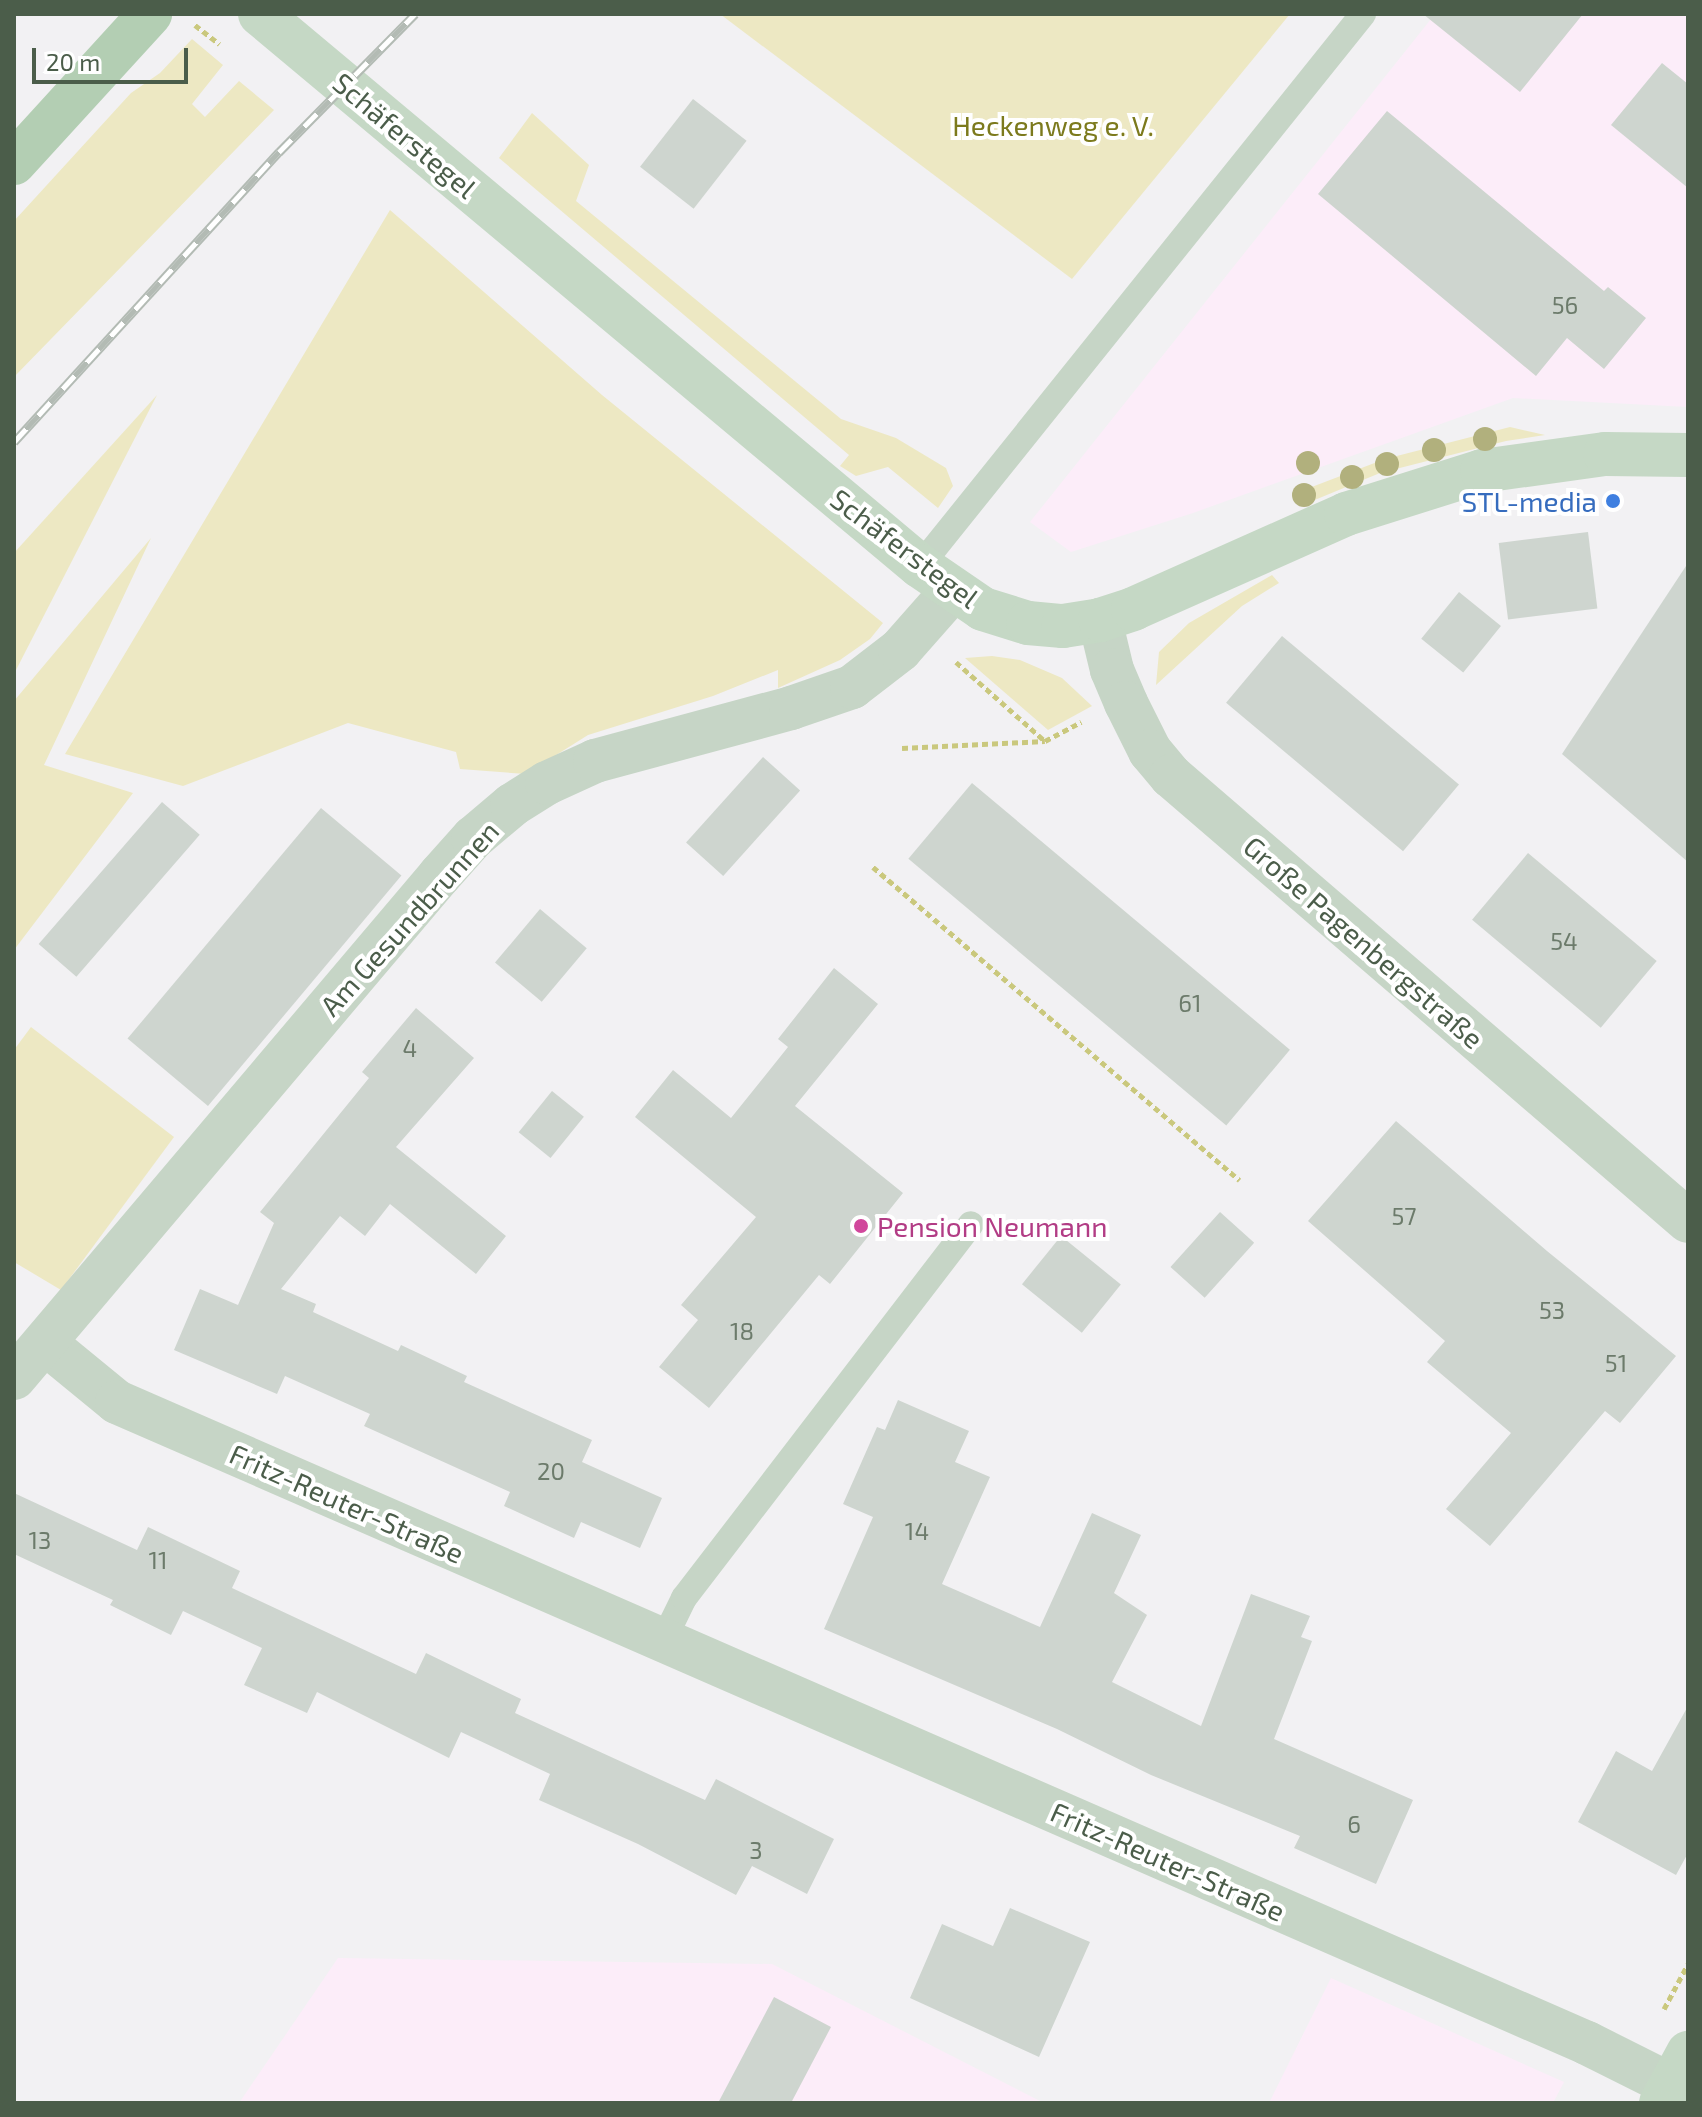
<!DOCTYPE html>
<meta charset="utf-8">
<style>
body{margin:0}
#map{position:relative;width:1702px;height:2117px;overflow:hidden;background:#f2f1f3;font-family:"Exo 2",sans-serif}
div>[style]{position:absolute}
.commercial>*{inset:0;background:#fcedf9}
.green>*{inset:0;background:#ede8c3}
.building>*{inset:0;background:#ced5cf;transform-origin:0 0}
.path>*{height:5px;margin-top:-2.5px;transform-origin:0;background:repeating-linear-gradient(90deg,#cac87d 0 6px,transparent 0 10px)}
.lane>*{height:26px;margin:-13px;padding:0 13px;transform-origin:13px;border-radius:13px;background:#c6d5c6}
.street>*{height:44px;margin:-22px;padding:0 22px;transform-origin:22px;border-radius:22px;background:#c6d5c6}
.secondary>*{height:44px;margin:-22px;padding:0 22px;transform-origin:22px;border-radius:22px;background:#c5d8c5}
.primary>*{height:44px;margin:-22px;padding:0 22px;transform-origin:22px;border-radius:22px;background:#b3ceb3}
.rail>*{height:9px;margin-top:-4.5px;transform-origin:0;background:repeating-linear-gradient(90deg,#fff 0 18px,#b3bbb4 0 36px);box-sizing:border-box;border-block:2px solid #b3bbb4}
.trees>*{width:24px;height:24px;margin:-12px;border-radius:50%;background:#b1b07d}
.dots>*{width:22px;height:22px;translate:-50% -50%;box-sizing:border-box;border:4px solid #fff;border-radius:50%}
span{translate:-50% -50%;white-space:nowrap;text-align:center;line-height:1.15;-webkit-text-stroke:8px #fff;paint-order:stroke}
.number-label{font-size:24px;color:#6c7b6b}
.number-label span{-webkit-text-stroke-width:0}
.park-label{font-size:28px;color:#7c7a1d}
.street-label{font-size:28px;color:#4b5d4a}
.shop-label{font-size:28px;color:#366cbe}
.right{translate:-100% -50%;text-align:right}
.hotel-label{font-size:28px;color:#b23c85}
.left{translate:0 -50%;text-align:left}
.frame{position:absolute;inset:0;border:16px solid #4b5d4a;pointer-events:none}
.scale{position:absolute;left:32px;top:48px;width:156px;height:36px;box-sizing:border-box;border:4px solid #4b5d4a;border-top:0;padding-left:10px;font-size:24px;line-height:28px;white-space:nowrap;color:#4b5d4a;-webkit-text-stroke:6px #fff;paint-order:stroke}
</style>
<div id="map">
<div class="commercial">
<div style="clip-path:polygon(1435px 14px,1688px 14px,1688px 407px,1513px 398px,1193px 513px,1071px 552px,1030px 522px)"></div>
<div style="clip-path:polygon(338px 1958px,772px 1964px,1044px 2103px,239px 2103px)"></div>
<div style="clip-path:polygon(1331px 1978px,1564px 2082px,1553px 2103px,1269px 2103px)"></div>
</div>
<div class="green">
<div style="clip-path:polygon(720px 14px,1290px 14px,1072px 279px)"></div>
<div style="clip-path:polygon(192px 39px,223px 65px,192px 104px,205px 117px,239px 81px,274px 110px,14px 377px,14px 221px,131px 93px,160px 73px)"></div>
<div style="clip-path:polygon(532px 113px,589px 165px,576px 201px,841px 419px,896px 438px,946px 468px,953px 486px,938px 508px,888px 467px,856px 476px,840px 466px,849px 455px,499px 158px)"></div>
<div style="clip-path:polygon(390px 210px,602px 395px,883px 623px,870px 639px,840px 660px,778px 688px,778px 670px,713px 696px,588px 735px,526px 774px,460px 769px,456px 752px,348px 723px,183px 786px,65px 754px)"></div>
<div style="clip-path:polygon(157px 395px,14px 674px,14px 553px)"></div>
<div style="clip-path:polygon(1510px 427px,1545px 435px,1506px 441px,1380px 473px,1305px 504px,1299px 503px,1296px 493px,1385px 459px)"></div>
<div style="clip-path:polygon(151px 538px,44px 765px,133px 793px,14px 950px,14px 701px)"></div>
<div style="clip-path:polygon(1272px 575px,1279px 583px,1242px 606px,1156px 685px,1159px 652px,1189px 623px)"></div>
<div style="clip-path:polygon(992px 656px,1020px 660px,1062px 678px,1092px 706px,1048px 730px,965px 658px)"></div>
<div style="clip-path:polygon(31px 1027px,174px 1137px,61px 1290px,14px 1262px,14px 1050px)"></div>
</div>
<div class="building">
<div style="clip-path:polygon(1423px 14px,1583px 14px,1520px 92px)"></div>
<div style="clip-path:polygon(1662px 63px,1688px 84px,1688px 188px,1611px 125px)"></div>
<div style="left:693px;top:99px;width:68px;height:86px;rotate:38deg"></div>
<div style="clip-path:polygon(1387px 111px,1604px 291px,1608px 287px,1646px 318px,1604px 369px,1567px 338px,1536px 376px,1318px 194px)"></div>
<div style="left:1588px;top:532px;width:77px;height:90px;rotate:83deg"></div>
<div style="clip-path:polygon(1688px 563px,1688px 862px,1562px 754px)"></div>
<div style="left:1459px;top:592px;width:54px;height:60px;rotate:39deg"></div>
<div style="left:1282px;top:636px;width:231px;height:87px;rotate:40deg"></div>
<div style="left:763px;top:757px;width:50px;height:115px;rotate:42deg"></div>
<div style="left:972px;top:783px;width:415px;height:99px;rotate:40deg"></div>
<div style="left:162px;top:802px;width:50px;height:188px;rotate:41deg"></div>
<div style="left:321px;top:808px;width:105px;height:301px;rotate:40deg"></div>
<div style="left:1528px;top:853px;width:168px;height:87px;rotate:40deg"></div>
<div style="left:540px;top:909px;width:61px;height:70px;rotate:40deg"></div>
<div style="clip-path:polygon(834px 968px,878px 1004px,795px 1106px,903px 1193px,830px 1284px,819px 1275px,709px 1408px,659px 1367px,698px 1320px,681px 1305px,756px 1217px,635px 1117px,673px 1070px,731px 1118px,788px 1047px,778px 1039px)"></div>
<div style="clip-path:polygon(416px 1008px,474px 1058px,396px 1147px,506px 1236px,476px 1274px,390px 1204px,365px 1236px,340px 1216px,281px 1289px,316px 1304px,313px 1312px,398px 1351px,401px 1345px,467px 1376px,464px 1382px,592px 1440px,582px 1462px,662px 1498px,640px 1548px,581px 1522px,574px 1538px,504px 1506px,510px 1492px,364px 1426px,370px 1414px,285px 1376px,277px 1394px,174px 1350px,200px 1289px,238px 1305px,274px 1223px,260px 1212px,369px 1078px,362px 1072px)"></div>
<div style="left:552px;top:1091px;width:41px;height:53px;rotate:39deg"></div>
<div style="clip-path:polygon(1396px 1121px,1547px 1251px,1676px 1356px,1620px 1423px,1605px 1411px,1490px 1546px,1446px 1509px,1511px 1433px,1427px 1362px,1445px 1341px,1308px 1221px)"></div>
<div style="left:1220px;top:1212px;width:46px;height:74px;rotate:42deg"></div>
<div style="left:1061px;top:1236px;width:77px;height:62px;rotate:39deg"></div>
<div style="clip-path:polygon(898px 1400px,969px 1431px,955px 1462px,990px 1477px,942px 1584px,1040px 1627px,1092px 1513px,1141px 1535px,1114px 1593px,1147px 1615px,1112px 1682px,1201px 1726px,1251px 1594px,1310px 1616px,1301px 1637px,1312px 1641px,1274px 1739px,1413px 1800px,1376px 1884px,1294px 1848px,1300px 1836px,1151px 1775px,1057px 1729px,824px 1629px,873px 1517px,843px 1504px,877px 1427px,885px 1430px)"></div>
<div style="clip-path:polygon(14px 1493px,137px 1550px,148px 1527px,240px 1571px,232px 1588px,416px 1674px,426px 1653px,521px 1699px,515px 1713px,705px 1800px,716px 1779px,834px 1839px,807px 1894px,752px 1866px,736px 1895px,638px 1844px,539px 1800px,550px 1774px,461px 1732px,449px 1758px,317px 1692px,307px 1713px,244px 1685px,262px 1648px,183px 1611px,171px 1635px,110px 1605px,113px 1600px,14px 1554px)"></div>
<div style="clip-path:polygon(1688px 1706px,1688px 1853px,1676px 1875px,1578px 1822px,1616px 1751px,1652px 1771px)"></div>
<div style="clip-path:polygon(1010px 1908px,1090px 1942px,1039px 2057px,910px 1998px,942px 1924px,993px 1946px)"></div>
<div style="clip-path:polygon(774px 1997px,831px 2027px,791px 2103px,718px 2103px)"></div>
</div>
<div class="path">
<div style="left:195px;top:25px;width:31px;rotate:38deg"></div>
<div style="left:956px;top:662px;width:119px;rotate:41.6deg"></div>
<div style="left:902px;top:748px;width:143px;rotate:-2.8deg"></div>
<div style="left:1045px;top:741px;width:41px;rotate:-27.8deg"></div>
<div style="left:873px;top:867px;width:482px;rotate:40.5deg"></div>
<div style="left:1664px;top:2009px;width:51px;rotate:-61.9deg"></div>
</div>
<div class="lane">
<div style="left:920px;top:566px;width:708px;rotate:-51.25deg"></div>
<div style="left:663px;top:1641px;width:48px;rotate:-64deg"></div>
<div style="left:684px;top:1598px;width:471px;rotate:-52.5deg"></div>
</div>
<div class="street">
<div style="left:1100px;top:620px;width:51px;rotate:76.5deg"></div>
<div style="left:1112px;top:670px;width:36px;rotate:67deg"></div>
<div style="left:1126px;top:703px;width:54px;rotate:63.4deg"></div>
<div style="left:1150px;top:751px;width:33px;rotate:50deg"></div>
<div style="left:1171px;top:776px;width:682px;rotate:40.72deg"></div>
<div style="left:45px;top:1343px;width:93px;rotate:39.3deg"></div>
<div style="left:117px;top:1402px;width:1604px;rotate:23.56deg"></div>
<div style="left:1587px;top:2043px;width:94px;rotate:26.6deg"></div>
<div style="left:14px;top:1378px;width:659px;rotate:-49.74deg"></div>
<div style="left:440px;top:875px;width:50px;rotate:-48.3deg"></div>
<div style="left:473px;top:838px;width:51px;rotate:-40.2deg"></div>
<div style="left:512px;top:805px;width:41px;rotate:-32.2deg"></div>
<div style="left:547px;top:783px;width:53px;rotate:-24.6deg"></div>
<div style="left:595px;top:761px;width:203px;rotate:-15.1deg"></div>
<div style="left:791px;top:708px;width:65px;rotate:-19deg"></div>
<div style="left:852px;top:687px;width:61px;rotate:-37.6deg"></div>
<div style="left:900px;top:650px;width:79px;rotate:-48.6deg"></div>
</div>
<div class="secondary">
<div style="left:260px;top:14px;width:860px;rotate:39.91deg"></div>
<div style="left:920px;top:566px;width:76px;rotate:34.3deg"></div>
<div style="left:983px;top:609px;width:47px;rotate:17.3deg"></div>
<div style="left:1028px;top:623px;width:35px;rotate:5deg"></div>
<div style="left:1063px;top:626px;width:37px;rotate:-9deg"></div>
<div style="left:1100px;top:620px;width:35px;rotate:-18deg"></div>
<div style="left:1133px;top:609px;width:233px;rotate:-24deg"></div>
<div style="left:1346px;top:514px;width:143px;rotate:-17.5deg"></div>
<div style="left:1482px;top:471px;width:124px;rotate:-7.9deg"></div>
<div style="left:1605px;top:454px;width:83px;rotate:0.7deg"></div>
<div style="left:1661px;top:2103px;width:57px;rotate:-61.6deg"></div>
</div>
<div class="primary">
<div style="left:14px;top:163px;width:202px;rotate:-47.6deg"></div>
</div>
<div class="rail">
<div style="left:14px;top:442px;width:393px;rotate:-47.6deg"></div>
<div style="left:279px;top:152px;width:194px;rotate:-45.4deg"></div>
</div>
<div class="trees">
<div style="left:1485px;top:439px"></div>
<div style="left:1434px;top:450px"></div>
<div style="left:1308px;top:463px"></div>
<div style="left:1387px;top:464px"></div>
<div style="left:1352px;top:477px"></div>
<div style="left:1304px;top:495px"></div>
</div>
<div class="dots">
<div style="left:1613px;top:501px;background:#3f7fe0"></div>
<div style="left:861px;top:1226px;background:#d1479c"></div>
</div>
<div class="number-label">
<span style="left:1565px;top:305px">56</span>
<span style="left:1564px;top:941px">54</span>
<span style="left:1190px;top:1003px">61</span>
<span style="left:410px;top:1048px">4</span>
<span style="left:1404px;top:1216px">57</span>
<span style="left:1552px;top:1310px">53</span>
<span style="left:742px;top:1331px">18</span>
<span style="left:1616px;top:1363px">51</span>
<span style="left:551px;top:1471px">20</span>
<span style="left:917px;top:1531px">14</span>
<span style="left:40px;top:1540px">13</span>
<span style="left:158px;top:1560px">11</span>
<span style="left:1354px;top:1824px">6</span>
<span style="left:756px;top:1850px">3</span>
</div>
<div class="park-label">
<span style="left:1053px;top:125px">Heckenweg e. V.</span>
</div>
<div class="street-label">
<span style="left:405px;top:135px;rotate:40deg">Schäferstegel</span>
<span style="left:905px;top:548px;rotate:37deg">Schäferstegel</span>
<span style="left:409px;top:918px;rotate:-48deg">Am Gesundbrunnen</span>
<span style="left:1364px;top:942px;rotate:41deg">Große Pagenbergstraße</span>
<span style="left:347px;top:1503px;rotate:24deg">Fritz-Reuter-Straße</span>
<span style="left:1168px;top:1861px;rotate:24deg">Fritz-Reuter-Straße</span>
</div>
<div class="shop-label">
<span class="right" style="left:1597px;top:501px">STL-media</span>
</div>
<div class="hotel-label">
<span class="left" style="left:877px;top:1226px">Pension Neumann</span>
</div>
<div class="frame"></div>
<div class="scale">20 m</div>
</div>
